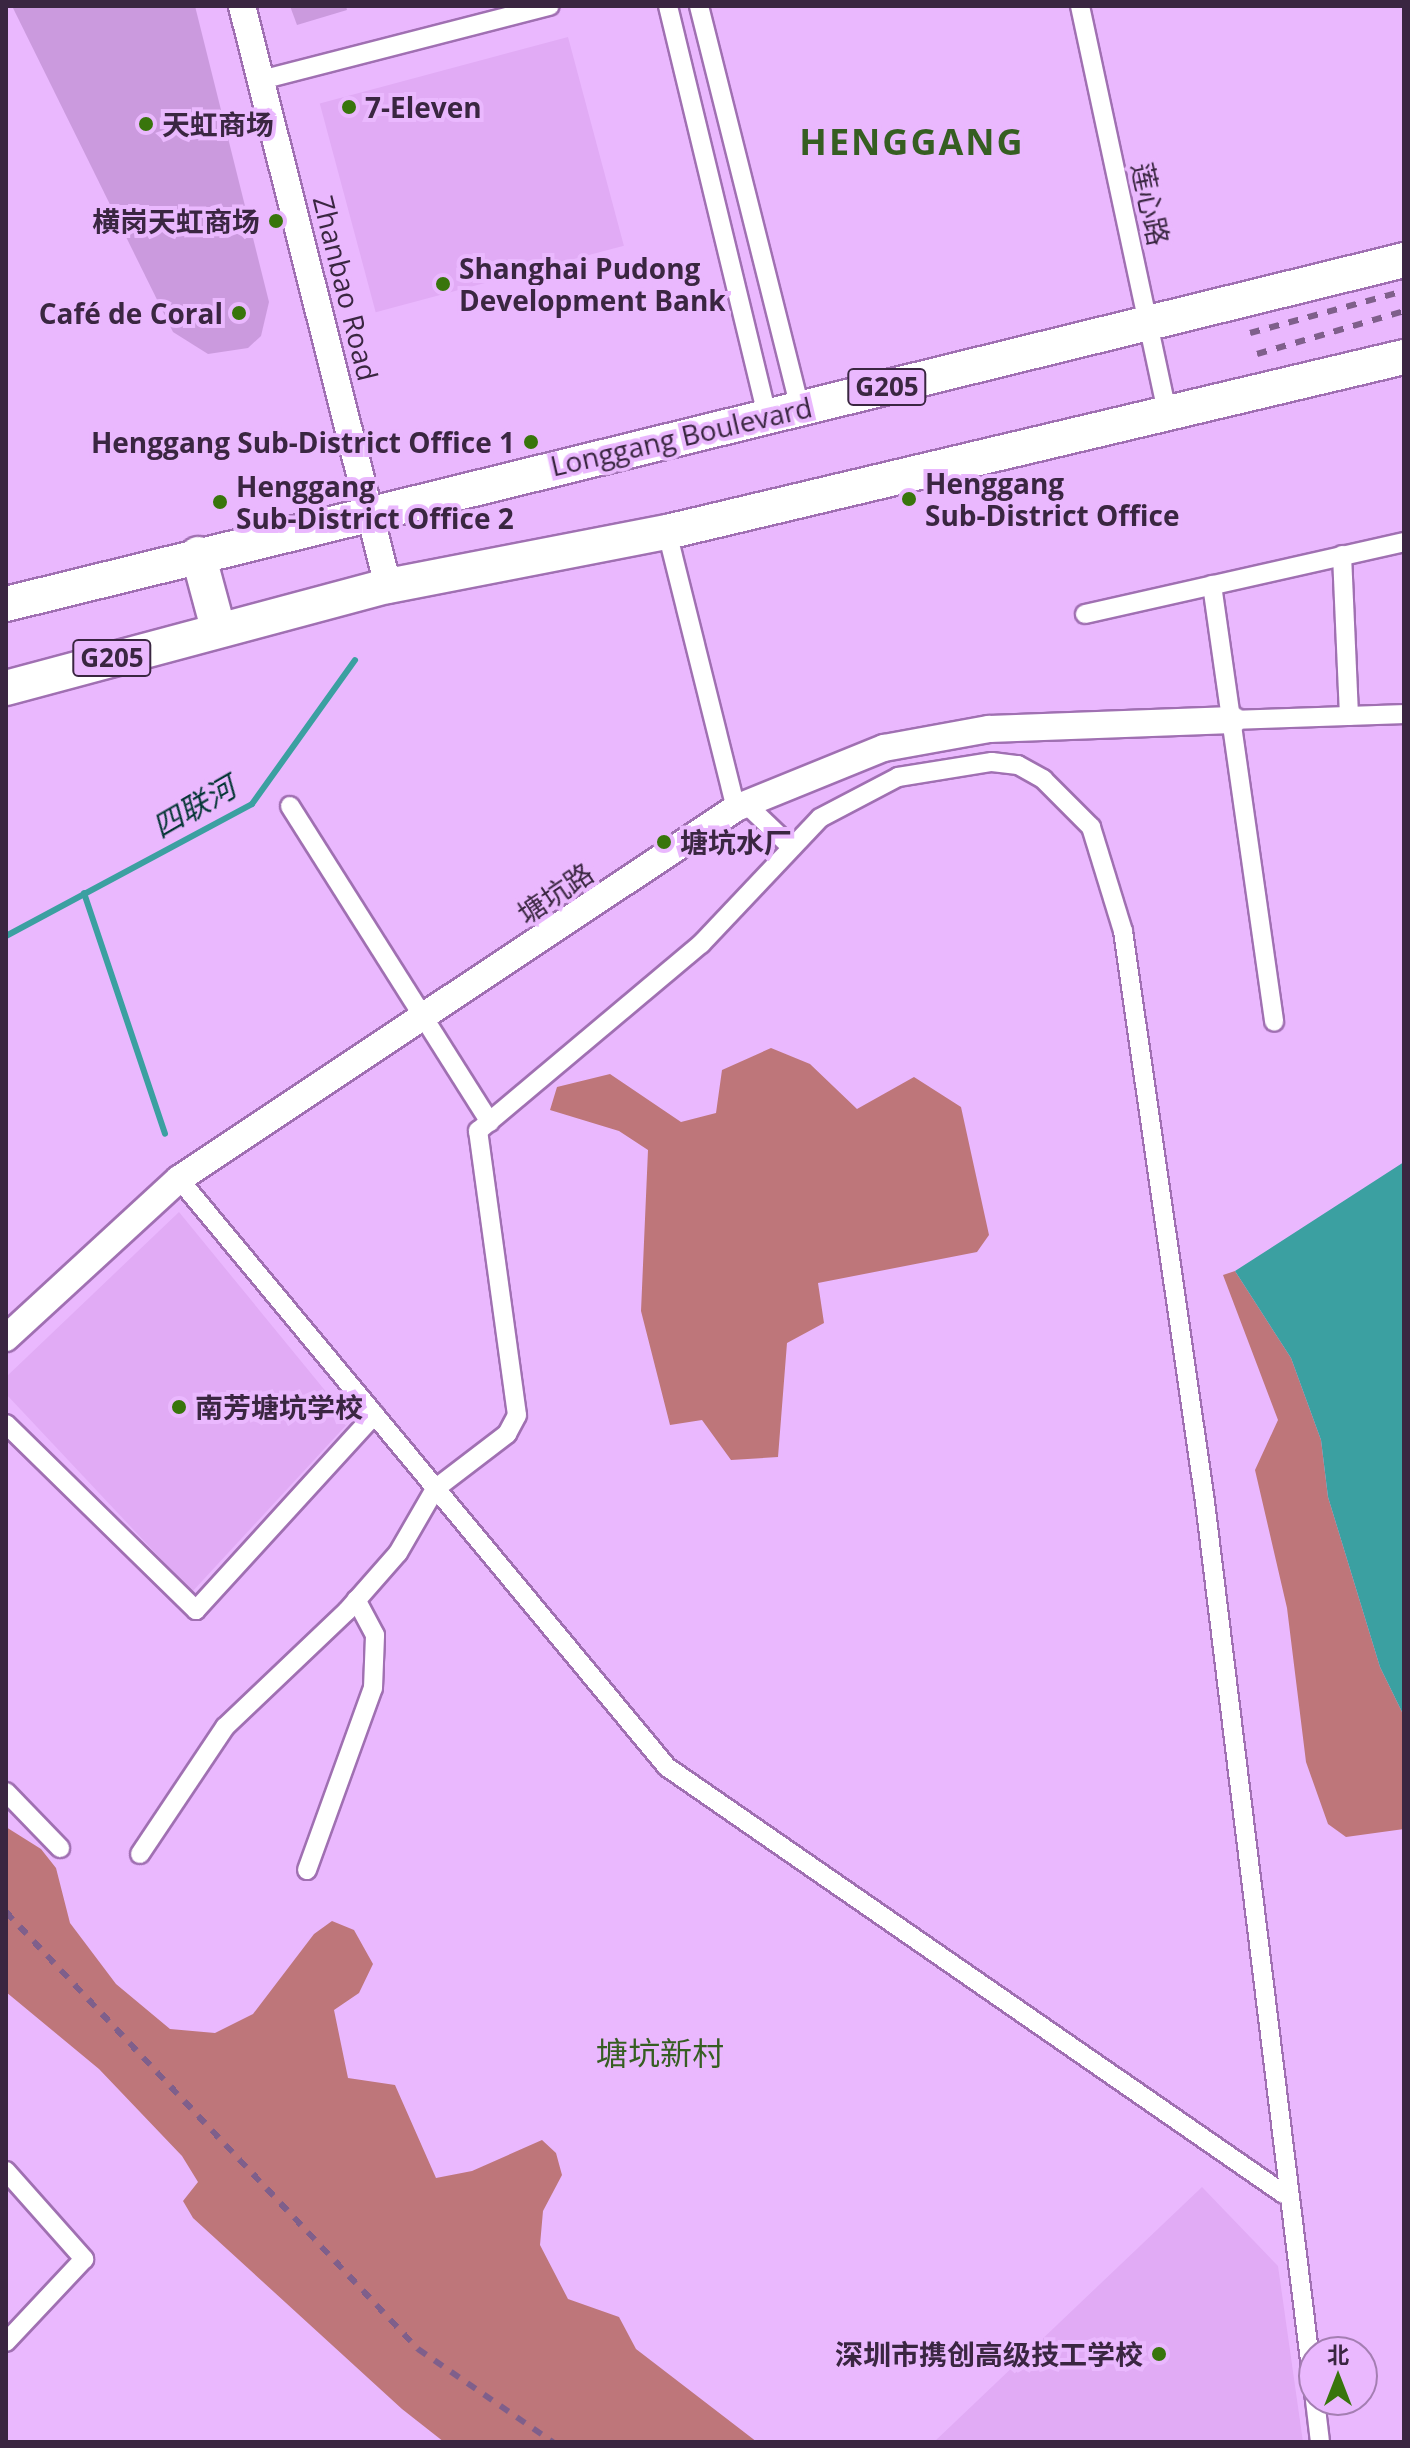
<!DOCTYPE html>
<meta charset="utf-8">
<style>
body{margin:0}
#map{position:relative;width:1410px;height:2448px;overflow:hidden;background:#eab8fe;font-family:"Open Sans","Noto Sans SC",sans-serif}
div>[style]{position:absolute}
.built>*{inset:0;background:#e1abf5;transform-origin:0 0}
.forest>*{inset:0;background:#be767a}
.water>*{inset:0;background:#3ba0a1}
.stream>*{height:6px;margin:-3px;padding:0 3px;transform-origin:3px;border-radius:3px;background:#3ba0a1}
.building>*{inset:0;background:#cb9ade}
.roads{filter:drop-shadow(2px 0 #a070b2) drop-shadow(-2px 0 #a070b2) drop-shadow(0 2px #a070b2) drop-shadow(0 -2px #a070b2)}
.street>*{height:18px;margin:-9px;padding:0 9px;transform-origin:9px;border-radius:9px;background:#fff}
.secondary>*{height:26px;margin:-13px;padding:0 13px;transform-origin:13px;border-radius:13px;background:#fff}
.highway>*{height:34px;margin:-17px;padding:0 17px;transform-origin:17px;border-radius:17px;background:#fff}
.rail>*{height:6px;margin-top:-3px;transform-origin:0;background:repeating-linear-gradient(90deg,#7f5f8b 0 10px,transparent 0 20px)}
.dots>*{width:22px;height:22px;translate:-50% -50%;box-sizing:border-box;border:4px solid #eab8fe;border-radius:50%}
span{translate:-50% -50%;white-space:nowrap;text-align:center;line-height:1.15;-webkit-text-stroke:8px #eab8fe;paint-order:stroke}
.shield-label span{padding:2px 6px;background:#eab8fe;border:2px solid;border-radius:6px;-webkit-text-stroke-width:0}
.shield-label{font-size:26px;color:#3a2641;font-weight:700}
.poi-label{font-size:28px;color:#3a2641;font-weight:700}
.left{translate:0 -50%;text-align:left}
.right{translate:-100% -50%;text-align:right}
.street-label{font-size:28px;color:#3a2641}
.water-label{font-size:30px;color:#053636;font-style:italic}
.quarter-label{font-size:32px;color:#365e22}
.district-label{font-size:36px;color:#365e22;font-weight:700;letter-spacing:2px}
.frame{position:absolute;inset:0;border:8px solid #3a2641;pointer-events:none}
.north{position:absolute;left:1298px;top:2336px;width:80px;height:80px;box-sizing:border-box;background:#eab8fe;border:2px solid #a47eb2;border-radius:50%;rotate:0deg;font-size:22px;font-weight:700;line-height:32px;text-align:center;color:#3a2641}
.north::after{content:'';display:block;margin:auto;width:28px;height:36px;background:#38750c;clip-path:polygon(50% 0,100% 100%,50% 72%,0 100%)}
</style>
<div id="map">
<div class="built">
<div style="left:568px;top:37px;width:216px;height:257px;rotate:75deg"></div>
<div style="clip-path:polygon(179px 1212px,350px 1421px,192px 1592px,6px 1394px,6px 1377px)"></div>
<div style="clip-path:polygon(1202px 2187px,1278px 2266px,1303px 2442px,934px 2442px)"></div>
</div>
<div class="forest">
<div style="clip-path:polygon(771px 1048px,810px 1064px,857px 1109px,914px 1077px,961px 1107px,989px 1235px,977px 1252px,818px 1283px,824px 1323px,787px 1343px,778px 1457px,731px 1460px,702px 1420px,670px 1425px,641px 1311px,648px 1150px,619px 1131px,550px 1110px,557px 1087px,610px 1074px,681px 1122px,716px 1113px,722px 1070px)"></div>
<div style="clip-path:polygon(1235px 1271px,1291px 1358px,1321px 1440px,1328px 1497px,1380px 1667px,1404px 1716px,1404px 1829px,1346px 1837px,1328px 1824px,1306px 1762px,1287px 1608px,1255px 1470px,1278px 1420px,1223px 1275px)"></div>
<div style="clip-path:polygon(6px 1827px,41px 1849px,56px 1868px,70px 1923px,116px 1984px,170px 2029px,215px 2033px,253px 2014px,314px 1934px,332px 1921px,354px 1930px,373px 1964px,359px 1993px,334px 2010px,348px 2078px,395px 2085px,436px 2178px,472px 2171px,542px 2140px,556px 2153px,562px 2175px,543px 2211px,540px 2245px,568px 2299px,619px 2317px,636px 2349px,757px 2442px,444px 2442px,402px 2409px,193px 2218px,183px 2201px,198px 2182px,182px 2156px,99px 2069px,6px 1992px)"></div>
</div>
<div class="water">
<div style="clip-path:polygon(1404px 1162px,1404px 1716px,1380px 1667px,1328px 1497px,1321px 1440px,1291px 1358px,1235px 1271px)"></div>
</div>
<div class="stream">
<div style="left:84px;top:893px;width:254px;rotate:71.4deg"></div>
<div style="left:6px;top:936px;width:279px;rotate:-28.2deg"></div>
<div style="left:252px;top:804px;width:177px;rotate:-54.4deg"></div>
</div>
<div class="building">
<div style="clip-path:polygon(12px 6px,195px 6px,269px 302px,261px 336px,248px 348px,208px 354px,173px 332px)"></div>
<div style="clip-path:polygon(290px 6px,346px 6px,347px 10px,297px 25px)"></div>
</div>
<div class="roads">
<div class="street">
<div style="left:668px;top:6px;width:421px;rotate:76.4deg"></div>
<div style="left:699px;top:6px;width:414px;rotate:75.9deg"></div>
<div style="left:1080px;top:6px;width:418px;rotate:77.9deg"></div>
<div style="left:261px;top:80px;width:298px;rotate:-14.4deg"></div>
<div style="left:667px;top:532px;width:284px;rotate:76deg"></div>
<div style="left:1342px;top:555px;width:161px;rotate:87.5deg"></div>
<div style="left:1212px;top:585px;width:441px;rotate:81.9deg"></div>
<div style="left:1085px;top:614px;width:327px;rotate:-12.7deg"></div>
<div style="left:1233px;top:720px;width:171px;rotate:-2deg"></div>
<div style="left:746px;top:804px;width:61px;rotate:43.7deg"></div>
<div style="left:290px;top:806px;width:374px;rotate:57.7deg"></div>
<div style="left:179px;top:1179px;width:764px;rotate:50.31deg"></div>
<div style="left:667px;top:1767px;width:750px;rotate:34.69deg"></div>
<div style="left:6px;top:1424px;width:266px;rotate:44.4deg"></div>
<div style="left:196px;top:1610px;width:265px;rotate:-47.6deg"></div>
<div style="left:6px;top:1792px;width:78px;rotate:46deg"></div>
<div style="left:140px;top:1854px;width:153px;rotate:-56.2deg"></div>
<div style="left:225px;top:1727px;width:168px;rotate:-43.6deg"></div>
<div style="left:347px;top:1611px;width:77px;rotate:-48.7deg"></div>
<div style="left:398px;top:1553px;width:74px;rotate:-60deg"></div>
<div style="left:435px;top:1489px;width:91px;rotate:-37.4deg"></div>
<div style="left:507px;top:1434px;width:21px;rotate:-62deg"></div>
<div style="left:517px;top:1415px;width:287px;rotate:-97.8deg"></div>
<div style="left:478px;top:1131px;width:291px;rotate:-40deg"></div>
<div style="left:701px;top:944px;width:173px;rotate:-46.6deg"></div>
<div style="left:820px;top:818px;width:88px;rotate:-27.7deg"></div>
<div style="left:898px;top:777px;width:95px;rotate:-9.1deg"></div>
<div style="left:992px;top:762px;width:26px;rotate:7deg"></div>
<div style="left:1018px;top:765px;width:29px;rotate:29deg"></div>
<div style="left:1043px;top:779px;width:68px;rotate:45deg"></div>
<div style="left:1091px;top:827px;width:109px;rotate:72.9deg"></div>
<div style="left:1123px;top:931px;width:577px;rotate:81.83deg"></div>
<div style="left:1205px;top:1502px;width:899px;rotate:83.03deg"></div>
<div style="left:307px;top:1870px;width:194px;rotate:-70.1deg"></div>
<div style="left:373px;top:1688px;width:53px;rotate:-87.8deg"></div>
<div style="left:375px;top:1635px;width:40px;rotate:-118deg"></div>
<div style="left:6px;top:2171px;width:118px;rotate:48.4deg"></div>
<div style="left:84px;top:2259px;width:114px;rotate:133.2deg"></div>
<div style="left:1315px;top:2400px;width:42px;rotate:83.2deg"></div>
</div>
<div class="secondary">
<div style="left:242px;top:6px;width:598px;rotate:75.87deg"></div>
<div style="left:6px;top:1338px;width:235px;rotate:-42.6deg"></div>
<div style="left:179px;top:1179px;width:669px;rotate:-33.67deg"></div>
<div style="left:736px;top:808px;width:160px;rotate:-22.1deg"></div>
<div style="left:884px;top:748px;width:107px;rotate:-10.3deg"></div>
<div style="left:989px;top:729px;width:244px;rotate:-2.1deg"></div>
</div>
<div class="highway">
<div style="left:198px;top:554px;width:77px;rotate:74.9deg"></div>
<div style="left:6px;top:604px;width:1440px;rotate:-13.82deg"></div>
<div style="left:6px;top:688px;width:395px;rotate:-15deg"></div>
<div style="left:388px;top:586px;width:284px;rotate:-11deg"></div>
<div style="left:667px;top:532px;width:757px;rotate:-13.36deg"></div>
</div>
</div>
<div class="rail">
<div style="left:1250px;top:333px;width:160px;rotate:-15.3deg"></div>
<div style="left:1257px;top:354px;width:153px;rotate:-16.3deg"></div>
<div style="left:6px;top:1912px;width:601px;rotate:46.69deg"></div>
<div style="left:418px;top:2349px;width:164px;rotate:34.6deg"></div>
</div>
<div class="dots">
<div style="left:349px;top:107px;background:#38750c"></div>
<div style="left:146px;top:124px;background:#38750c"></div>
<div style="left:276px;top:221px;background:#38750c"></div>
<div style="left:443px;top:284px;background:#38750c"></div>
<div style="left:239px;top:313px;background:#38750c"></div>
<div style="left:531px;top:442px;background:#38750c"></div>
<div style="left:909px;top:499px;background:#38750c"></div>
<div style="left:220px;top:502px;background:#38750c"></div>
<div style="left:664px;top:842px;background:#38750c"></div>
<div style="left:179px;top:1407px;background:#38750c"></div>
<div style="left:1159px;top:2354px;background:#38750c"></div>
</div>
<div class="shield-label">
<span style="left:887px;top:387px">G205</span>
<span style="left:112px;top:658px">G205</span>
</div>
<div class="poi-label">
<span class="left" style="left:365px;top:107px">7-Eleven</span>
<span class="left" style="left:162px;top:124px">天虹商场</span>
<span class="right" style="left:260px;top:221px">横岗天虹商场</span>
<span class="left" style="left:459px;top:284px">Shanghai Pudong<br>Development Bank</span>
<span class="right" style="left:223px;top:313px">Café de Coral</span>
<span class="right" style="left:515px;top:442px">Henggang Sub-District Office 1</span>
<span class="left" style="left:925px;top:499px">Henggang<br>Sub-District Office</span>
<span class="left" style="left:236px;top:502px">Henggang<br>Sub-District Office 2</span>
<span class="left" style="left:680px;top:842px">塘坑水厂</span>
<span class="left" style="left:195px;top:1407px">南芳塘坑学校</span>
<span class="right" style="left:1143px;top:2354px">深圳市携创高级技工学校</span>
</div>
<div class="street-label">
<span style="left:1151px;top:204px;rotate:78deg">莲心路</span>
<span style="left:346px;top:288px;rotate:76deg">Zhanbao Road</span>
<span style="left:681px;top:436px;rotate:-13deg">Longgang Boulevard</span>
<span style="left:555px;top:893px;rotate:-34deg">塘坑路</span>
</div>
<div class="water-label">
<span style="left:194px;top:807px;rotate:-30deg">四联河</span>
</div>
<div class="quarter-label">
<span style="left:660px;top:2053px">塘坑新村</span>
</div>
<div class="district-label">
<span style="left:912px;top:142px">HENGGANG</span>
</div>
<div class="frame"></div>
<div class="north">北</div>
</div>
